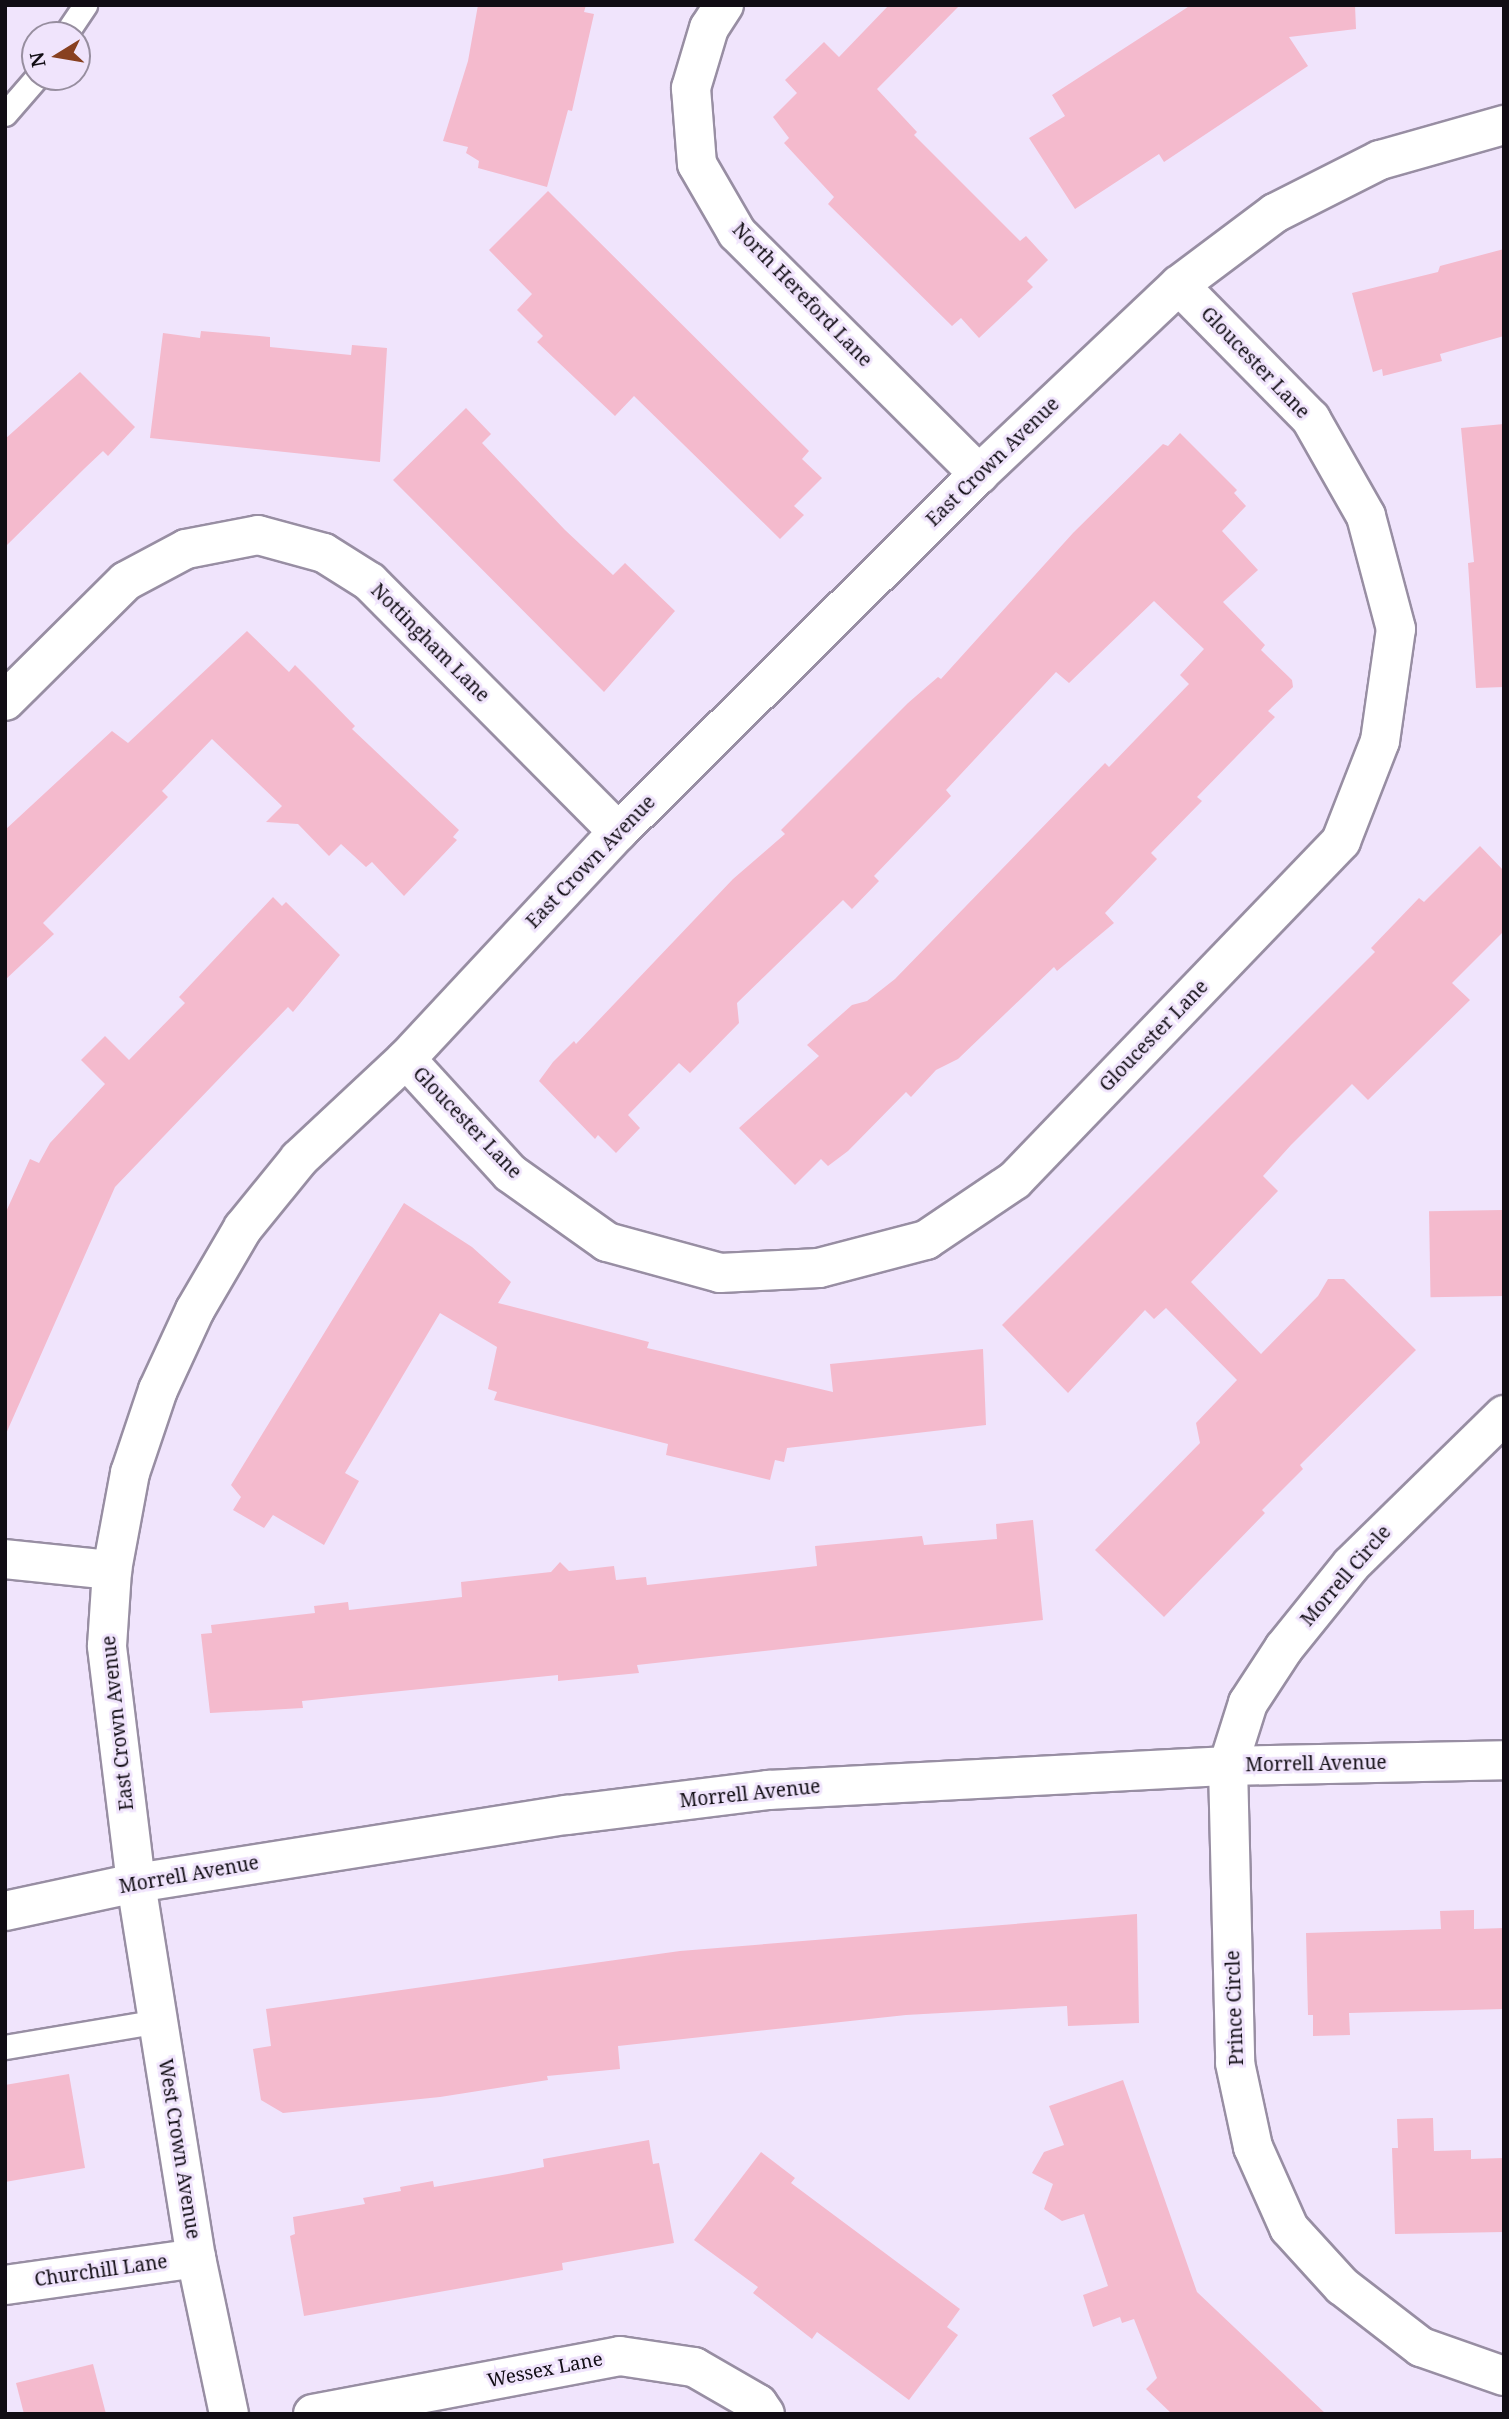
<!DOCTYPE html>
<style>
body{margin:0}
#map{position:relative;width:1509px;height:2419px;overflow:hidden;background:#f0e4fc;font-family:"Noto Serif",serif}
div>[style]{position:absolute}
.building>*{inset:0;background:#f4bacd;transform-origin:0 0}
.roads{filter:drop-shadow(2px 0 #988ea3) drop-shadow(-2px 0 #988ea3) drop-shadow(0 2px #988ea3) drop-shadow(0 -2px #988ea3)}
.service>*{height:23px;margin:-11.5px;padding:0 11.5px;transform-origin:11.5px;border-radius:11.5px;background:#fff}
.minor>*{height:38px;margin:-19px;padding:0 19px;transform-origin:19px;border-radius:19px;background:#fff}
.tertiary>*{height:38px;margin:-19px;padding:0 19px;transform-origin:19px;border-radius:19px;background:#fff}
span{translate:-50% -50%;white-space:nowrap;text-align:center;line-height:1.15;-webkit-text-stroke:6px #f0e4fc;paint-order:stroke}
.street-label{font-size:19px;color:#110d14}
.frame{position:absolute;inset:0;border:7px solid #110d14;pointer-events:none}
.north{position:absolute;left:21px;top:21px;width:70px;height:70px;box-sizing:border-box;background:#f0e4fc;border:2px solid #978e9f;border-radius:50%;rotate:259deg;font-size:19px;font-weight:700;line-height:28px;text-align:center;color:#110d14}
.north::after{content:'';display:block;margin:auto;width:24px;height:32px;background:#884020;clip-path:polygon(50% 0,100% 100%,50% 72%,0 100%)}
</style>
<div id="map">
<div class="building">
<div style="clip-path:polygon(478px 5px,586px 5px,584px 12px,594px 14px,572px 111px,568px 110px,547px 187px,478px 168px,479px 161px,466px 153px,468px 147px,443px 141px,468px 61px)"></div>
<div style="clip-path:polygon(889px 5px,960px 5px,877px 89px,917px 132px,914px 135px,1020px 241px,1026px 236px,1048px 260px,1027px 281px,1033px 287px,979px 338px,961px 318px,952px 326px,828px 204px,834px 197px,784px 143px,789px 138px,773px 117px,797px 93px,785px 80px,824px 42px,839px 57px)"></div>
<div style="clip-path:polygon(1191px 5px,1355px 5px,1356px 29px,1289px 37px,1308px 66px,1164px 162px,1159px 154px,1075px 209px,1029px 138px,1065px 116px,1052px 95px)"></div>
<div style="clip-path:polygon(548px 191px,809px 451px,802px 459px,822px 478px,794px 506px,804px 515px,780px 539px,634px 396px,615px 416px,537px 342px,543px 336px,517px 310px,532px 294px,489px 250px)"></div>
<div style="clip-path:polygon(1504px 249px,1504px 336px,1440px 354px,1442px 361px,1383px 376px,1382px 369px,1373px 372px,1352px 293px,1438px 272px,1440px 266px)"></div>
<div style="clip-path:polygon(201px 331px,270px 337px,270px 347px,351px 355px,352px 345px,387px 348px,380px 462px,150px 438px,163px 333px,200px 338px)"></div>
<div style="clip-path:polygon(80px 372px,135px 427px,108px 456px,103px 451px,85px 468px,5px 547px,5px 439px)"></div>
<div style="clip-path:polygon(466px 408px,491px 434px,482px 443px,565px 530px,613px 575px,625px 563px,675px 611px,604px 692px,393px 480px)"></div>
<div style="clip-path:polygon(1504px 424px,1504px 687px,1476px 688px,1468px 563px,1474px 562px,1461px 428px)"></div>
<div style="clip-path:polygon(1180px 433px,1237px 490px,1234px 493px,1246px 506px,1222px 531px,1258px 570px,1223px 602px,1265px 645px,1261px 650px,1292px 680px,1293px 687px,1268px 711px,1275px 717px,1197px 797px,1202px 801px,1151px 853px,1157px 859px,1105px 913px,1114px 923px,1057px 971px,1054px 967px,958px 1059px,936px 1070px,911px 1097px,906px 1092px,848px 1151px,828px 1166px,821px 1159px,795px 1185px,739px 1128px,819px 1056px,807px 1045px,852px 1005px,867px 1001px,895px 979px,1105px 763px,1109px 767px,1189px 684px,1180px 675px,1204px 649px,1154px 601px,1069px 683px,1056px 672px,946px 790px,951px 796px,874px 876px,879px 881px,852px 909px,843px 900px,737px 1003px,739px 1023px,690px 1073px,679px 1063px,628px 1115px,640px 1128px,616px 1153px,598px 1135px,595px 1139px,539px 1081px,553px 1062px,574px 1041px,576px 1044px,733px 879px,785px 834px,781px 830px,908px 703px,938px 677px,941px 679px,1073px 533px,1163px 444px,1168px 446px)"></div>
<div style="clip-path:polygon(247px 631px,289px 672px,295px 665px,316px 686px,355px 726px,352px 729px,459px 830px,453px 837px,457px 840px,404px 896px,372px 862px,366px 867px,341px 844px,329px 856px,298px 824px,266px 822px,282px 806px,212px 739px,162px 791px,168px 797px,43px 923px,54px 934px,5px 980px,5px 830px,112px 731px,128px 743px)"></div>
<div style="clip-path:polygon(1480px 846px,1504px 871px,1504px 931px,1452px 983px,1470px 1000px,1368px 1100px,1352px 1084px,1291px 1145px,1263px 1176px,1278px 1191px,1191px 1282px,1261px 1354px,1318px 1296px,1328px 1279px,1344px 1279px,1416px 1350px,1300px 1465px,1303px 1469px,1262px 1510px,1265px 1513px,1164px 1617px,1095px 1550px,1200px 1443px,1196px 1423px,1237px 1380px,1166px 1308px,1154px 1319px,1145px 1310px,1068px 1393px,1002px 1325px,1375px 952px,1371px 948px,1419px 898px,1424px 902px)"></div>
<div style="clip-path:polygon(273px 897px,282px 906px,286px 902px,340px 955px,293px 1012px,288px 1007px,115px 1187px,5px 1436px,5px 1214px,30px 1159px,39px 1163px,50px 1143px,105px 1084px,81px 1060px,105px 1036px,129px 1060px,185px 1003px,179px 997px)"></div>
<div style="clip-path:polygon(404px 1203px,472px 1247px,511px 1282px,498px 1303px,649px 1342px,647px 1348px,833px 1392px,830px 1364px,983px 1349px,986px 1425px,787px 1448px,784px 1462px,775px 1460px,770px 1480px,666px 1455px,668px 1444px,494px 1400px,497px 1392px,488px 1389px,497px 1347px,440px 1313px,345px 1473px,359px 1481px,324px 1545px,273px 1515px,264px 1528px,233px 1510px,241px 1497px,231px 1485px)"></div>
<div style="left:1502px;top:1210px;width:86px;height:73px;rotate:89deg"></div>
<div style="clip-path:polygon(1033px 1520px,1043px 1620px,637px 1665px,639px 1673px,558px 1681px,558px 1675px,302px 1701px,303px 1708px,210px 1713px,201px 1634px,212px 1633px,211px 1625px,315px 1613px,314px 1606px,348px 1602px,349px 1610px,462px 1597px,461px 1582px,551px 1572px,560px 1562px,569px 1571px,614px 1566px,616px 1580px,646px 1577px,647px 1585px,817px 1566px,815px 1546px,922px 1536px,924px 1545px,997px 1539px,996px 1524px)"></div>
<div style="clip-path:polygon(1474px 1910px,1474px 1929px,1504px 1928px,1504px 2009px,1349px 2013px,1350px 2035px,1313px 2036px,1313px 2015px,1308px 2015px,1306px 1933px,1441px 1929px,1440px 1911px)"></div>
<div style="clip-path:polygon(1137px 1914px,1139px 2023px,1068px 2026px,1067px 2006px,906px 2015px,618px 2046px,620px 2069px,547px 2076px,548px 2080px,440px 2097px,283px 2113px,261px 2100px,253px 2049px,271px 2046px,266px 2009px,680px 1951px)"></div>
<div style="clip-path:polygon(69px 2074px,85px 2168px,5px 2182px,5px 2085px)"></div>
<div style="clip-path:polygon(1123px 2080px,1197px 2292px,1326px 2414px,1172px 2414px,1146px 2389px,1157px 2378px,1134px 2319px,1122px 2323px,1120px 2317px,1093px 2327px,1083px 2295px,1108px 2286px,1084px 2214px,1062px 2221px,1044px 2209px,1053px 2184px,1032px 2173px,1044px 2152px,1064px 2145px,1049px 2106px)"></div>
<div style="clip-path:polygon(1433px 2118px,1434px 2151px,1471px 2150px,1471px 2159px,1504px 2158px,1504px 2232px,1395px 2234px,1392px 2148px,1398px 2148px,1397px 2119px)"></div>
<div style="clip-path:polygon(649px 2140px,653px 2164px,659px 2163px,674px 2243px,562px 2263px,563px 2270px,304px 2316px,290px 2236px,295px 2234px,293px 2217px,365px 2204px,363px 2198px,401px 2191px,400px 2187px,433px 2181px,434px 2187px,508px 2174px,544px 2167px,543px 2159px)"></div>
<div style="clip-path:polygon(761px 2152px,795px 2178px,791px 2183px,960px 2309px,947px 2327px,958px 2335px,909px 2400px,817px 2332px,812px 2339px,753px 2293px,758px 2287px,694px 2240px)"></div>
<div style="clip-path:polygon(93px 2364px,106px 2414px,24px 2414px,16px 2383px)"></div>
</div>
<div class="roads">
<div class="service">
<div style="left:65px;top:35px;width:36px;rotate:-56deg"></div>
<div style="left:5px;top:114px;width:49px;rotate:-49.1deg"></div>
<div style="left:5px;top:2047px;width:156px;rotate:-9.6deg"></div>
</div>
<div class="minor">
<div style="left:724px;top:5px;width:27px;rotate:123deg"></div>
<div style="left:709px;top:28px;width:63px;rotate:106.7deg"></div>
<div style="left:691px;top:88px;width:76px;rotate:85.5deg"></div>
<div style="left:697px;top:164px;width:80px;rotate:59.9deg"></div>
<div style="left:737px;top:233px;width:342px;rotate:44.9deg"></div>
<div style="left:5px;top:701px;width:170px;rotate:-44.8deg"></div>
<div style="left:126px;top:581px;width:68px;rotate:-28.1deg"></div>
<div style="left:186px;top:549px;width:73px;rotate:-11deg"></div>
<div style="left:258px;top:535px;width:68px;rotate:15.3deg"></div>
<div style="left:324px;top:553px;width:54px;rotate:32.2deg"></div>
<div style="left:370px;top:582px;width:352px;rotate:45.2deg"></div>
<div style="left:406px;top:1059px;width:154px;rotate:47.6deg"></div>
<div style="left:510px;top:1173px;width:119px;rotate:35.4deg"></div>
<div style="left:607px;top:1242px;width:117px;rotate:15.3deg"></div>
<div style="left:720px;top:1273px;width:99px;rotate:-2.9deg"></div>
<div style="left:819px;top:1268px;width:111px;rotate:-14.7deg"></div>
<div style="left:926px;top:1240px;width:107px;rotate:-34deg"></div>
<div style="left:1015px;top:1180px;width:470px;rotate:-46.1deg"></div>
<div style="left:1341px;top:841px;width:107px;rotate:-68.7deg"></div>
<div style="left:1380px;top:741px;width:113px;rotate:-81.9deg"></div>
<div style="left:1396px;top:629px;width:117px;rotate:-104.9deg"></div>
<div style="left:1366px;top:516px;width:112px;rotate:-119.6deg"></div>
<div style="left:1311px;top:419px;width:188px;rotate:-134.6deg"></div>
<div style="left:1504px;top:1415px;width:214px;rotate:135.6deg"></div>
<div style="left:1351px;top:1565px;width:107px;rotate:128.9deg"></div>
<div style="left:1284px;top:1648px;width:66px;rotate:123.2deg"></div>
<div style="left:1248px;top:1703px;width:66px;rotate:107.6deg"></div>
<div style="left:1228px;top:1766px;width:297px;rotate:88.6deg"></div>
<div style="left:1235px;top:2063px;width:86px;rotate:77.9deg"></div>
<div style="left:1253px;top:2147px;width:89px;rotate:66deg"></div>
<div style="left:1289px;top:2228px;width:79px;rotate:47.6deg"></div>
<div style="left:1342px;top:2286px;width:100px;rotate:37.7deg"></div>
<div style="left:1421px;top:2347px;width:88px;rotate:19.3deg"></div>
<div style="left:5px;top:1559px;width:108px;rotate:5.9deg"></div>
<div style="left:5px;top:2285px;width:193px;rotate:-8deg"></div>
<div style="left:229px;top:2414px;width:159px;rotate:-101.9deg"></div>
<div style="left:196px;top:2258px;width:380px;rotate:-99.1deg"></div>
<div style="left:136px;top:1883px;width:239px;rotate:-97deg"></div>
<div style="left:107px;top:1646px;width:76px;rotate:-86.2deg"></div>
<div style="left:112px;top:1570px;width:99px;rotate:-79.5deg"></div>
<div style="left:130px;top:1473px;width:88px;rotate:-71.4deg"></div>
<div style="left:158px;top:1390px;width:88px;rotate:-65.2deg"></div>
<div style="left:195px;top:1310px;width:95px;rotate:-59.7deg"></div>
<div style="left:243px;top:1228px;width:89px;rotate:-50.9deg"></div>
<div style="left:299px;top:1159px;width:146px;rotate:-43.1deg"></div>
<div style="left:406px;top:1059px;width:311px;rotate:-47deg"></div>
<div style="left:618px;top:832px;width:508px;rotate:-44.76deg"></div>
<div style="left:979px;top:474px;width:275px;rotate:-43.4deg"></div>
<div style="left:1179px;top:285px;width:120px;rotate:-36.9deg"></div>
<div style="left:1275px;top:213px;width:118px;rotate:-26.8deg"></div>
<div style="left:1380px;top:160px;width:129px;rotate:-15.8deg"></div>
<div style="left:313px;top:2414px;width:312px;rotate:-10.7deg"></div>
<div style="left:620px;top:2356px;width:75px;rotate:8.5deg"></div>
<div style="left:694px;top:2367px;width:74px;rotate:30deg"></div>
<div style="left:758px;top:2404px;width:12px;rotate:55deg"></div>
</div>
<div class="tertiary">
<div style="left:5px;top:1911px;width:134px;rotate:-12.1deg"></div>
<div style="left:136px;top:1883px;width:436px;rotate:-9deg"></div>
<div style="left:567px;top:1815px;width:203px;rotate:-7.1deg"></div>
<div style="left:768px;top:1790px;width:461px;rotate:-3deg"></div>
<div style="left:1228px;top:1766px;width:276px;rotate:-1.2deg"></div>
</div>
</div>
<div class="street-label">
<span style="left:802px;top:295px;rotate:46deg">North Hereford Lane</span>
<span style="left:1255px;top:363px;rotate:46deg">Gloucester Lane</span>
<span style="left:993px;top:462px;rotate:-44deg">East Crown Avenue</span>
<span style="left:430px;top:643px;rotate:45deg">Nottingham Lane</span>
<span style="left:591px;top:862px;rotate:-46deg">East Crown Avenue</span>
<span style="left:1154px;top:1036px;rotate:-46deg">Gloucester Lane</span>
<span style="left:467px;top:1123px;rotate:46deg">Gloucester Lane</span>
<span style="left:1346px;top:1576px;rotate:-49deg">Morrell Circle</span>
<span style="left:118px;top:1723px;rotate:-96deg">East Crown Avenue</span>
<span style="left:1316px;top:1764px;rotate:-1deg">Morrell Avenue</span>
<span style="left:750px;top:1794px;rotate:-6deg">Morrell Avenue</span>
<span style="left:189px;top:1875px;rotate:-10deg">Morrell Avenue</span>
<span style="left:1235px;top:2008px;rotate:-92deg">Prince Circle</span>
<span style="left:179px;top:2149px;rotate:81deg">West Crown Avenue</span>
<span style="left:101px;top:2271px;rotate:-8deg">Churchill Lane</span>
<span style="left:545px;top:2370px;rotate:-11deg">Wessex Lane</span>
</div>
<div class="frame"></div>
<div class="north">N</div>
</div>
